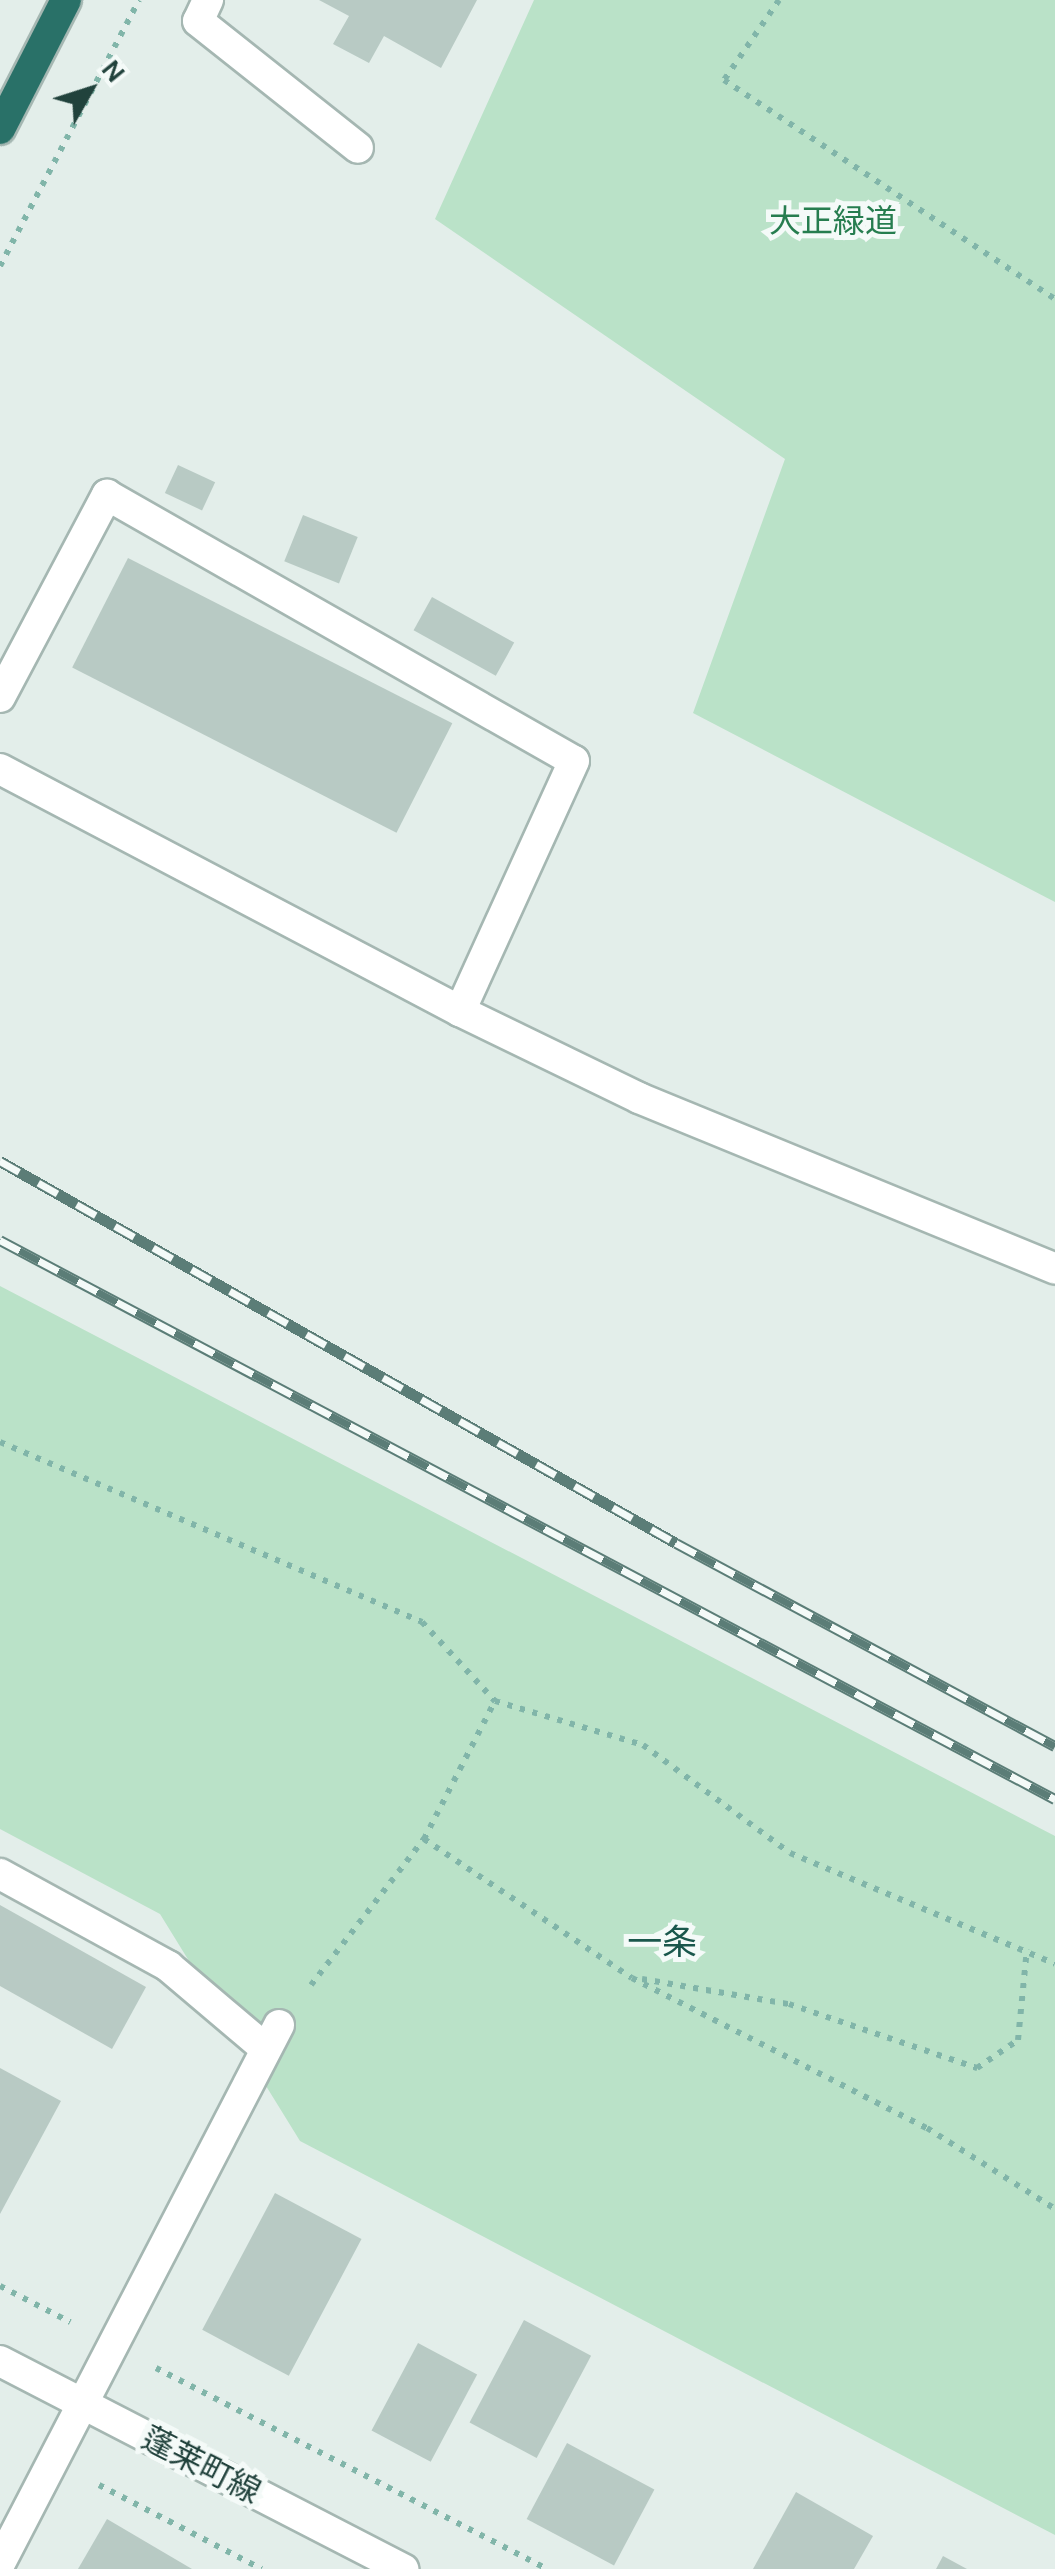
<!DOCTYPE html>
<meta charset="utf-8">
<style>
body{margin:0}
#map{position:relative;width:1055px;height:2569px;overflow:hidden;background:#e3eeea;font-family:Karla,"Noto Sans JP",sans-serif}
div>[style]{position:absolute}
.green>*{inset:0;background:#bae2c8}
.building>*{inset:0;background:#b8cac4;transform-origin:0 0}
.path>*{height:6px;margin-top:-3px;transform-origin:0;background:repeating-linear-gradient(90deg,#81b5a9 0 5px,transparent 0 13px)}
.roads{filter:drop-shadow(2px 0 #a5b7b2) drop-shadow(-2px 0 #a5b7b2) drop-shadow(0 2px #a5b7b2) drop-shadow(0 -2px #a5b7b2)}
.lane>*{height:30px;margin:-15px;padding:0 15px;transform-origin:15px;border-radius:15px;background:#fff}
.street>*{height:30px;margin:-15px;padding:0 15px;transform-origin:15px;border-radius:15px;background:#fff}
.secondary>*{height:30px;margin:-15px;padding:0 15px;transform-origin:15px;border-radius:15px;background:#fff}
.highway>*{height:30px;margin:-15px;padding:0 15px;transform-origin:15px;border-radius:15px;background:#297168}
.rail>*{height:11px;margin-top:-5.5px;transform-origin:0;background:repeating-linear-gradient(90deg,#f4faf8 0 22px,#5b7d77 0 44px);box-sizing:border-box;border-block:2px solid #5b7d77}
span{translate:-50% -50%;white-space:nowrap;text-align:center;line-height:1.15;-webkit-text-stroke:10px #f4faf8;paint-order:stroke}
.park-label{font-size:32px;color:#267d4f}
.street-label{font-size:32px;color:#21423c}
.neighbourhood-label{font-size:35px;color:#1a574c}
.north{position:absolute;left:40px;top:40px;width:100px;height:100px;-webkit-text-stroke:8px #f4faf8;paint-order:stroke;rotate:51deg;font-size:28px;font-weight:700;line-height:40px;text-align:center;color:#21423c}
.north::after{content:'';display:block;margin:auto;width:35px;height:45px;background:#21423c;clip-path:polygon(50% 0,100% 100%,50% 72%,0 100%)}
</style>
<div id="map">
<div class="green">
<div style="clip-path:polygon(534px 0,1055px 0,1055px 902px,693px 713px,785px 459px,435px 219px)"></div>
<div style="clip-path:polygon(0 1286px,1055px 1836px,1055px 2535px,300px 2141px,160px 1914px,0 1829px)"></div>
</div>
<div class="building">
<div style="clip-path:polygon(319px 0,477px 0,441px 68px,384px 36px,369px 63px,333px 44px,349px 16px)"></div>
<div style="left:178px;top:465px;width:41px;height:31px;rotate:25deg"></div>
<div style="left:303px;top:515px;width:59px;height:50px;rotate:22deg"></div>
<div style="left:128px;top:558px;width:364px;height:123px;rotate:27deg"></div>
<div style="left:432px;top:597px;width:94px;height:38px;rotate:29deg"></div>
<div style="clip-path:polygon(0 1905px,146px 1987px,112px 2049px,0 1986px)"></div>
<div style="clip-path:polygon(0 2068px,61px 2101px,0 2214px)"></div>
<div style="left:275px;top:2193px;width:98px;height:155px;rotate:28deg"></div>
<div style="left:524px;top:2320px;width:76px;height:116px;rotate:28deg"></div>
<div style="left:418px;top:2343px;width:67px;height:99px;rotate:28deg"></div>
<div style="left:567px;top:2443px;width:99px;height:86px;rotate:28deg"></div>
<div style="clip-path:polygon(796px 2492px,873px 2536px,854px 2569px,753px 2569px)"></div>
<div style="clip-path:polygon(107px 2519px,192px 2569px,78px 2569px)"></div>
<div style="clip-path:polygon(943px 2556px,967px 2569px,936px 2569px)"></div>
</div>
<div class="path">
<div style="left:779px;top:0;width:97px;rotate:124.5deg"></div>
<div style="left:724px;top:80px;width:397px;rotate:33.5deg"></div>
<div style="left:0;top:266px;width:300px;rotate:-62.4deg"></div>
<div style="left:0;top:1442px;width:459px;rotate:23.1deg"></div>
<div style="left:422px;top:1622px;width:108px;rotate:47.3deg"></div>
<div style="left:495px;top:1701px;width:154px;rotate:16.6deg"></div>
<div style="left:643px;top:1745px;width:182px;rotate:36.3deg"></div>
<div style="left:790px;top:1853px;width:287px;rotate:22.7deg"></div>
<div style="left:424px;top:1839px;width:250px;rotate:33.8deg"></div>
<div style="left:632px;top:1978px;width:331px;rotate:27deg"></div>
<div style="left:927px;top:2128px;width:151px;rotate:32.3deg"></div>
<div style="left:642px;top:1979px;width:149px;rotate:9.7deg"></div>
<div style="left:789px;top:2004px;width:199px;rotate:18.8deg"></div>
<div style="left:977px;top:2068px;width:50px;rotate:-34.3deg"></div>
<div style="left:1018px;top:2040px;width:91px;rotate:-84.4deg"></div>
<div style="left:311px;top:1985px;width:185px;rotate:-52.3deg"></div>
<div style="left:424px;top:1839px;width:155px;rotate:-62.8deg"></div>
<div style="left:0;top:2286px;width:79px;rotate:27.2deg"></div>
<div style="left:156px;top:2368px;width:440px;rotate:27.2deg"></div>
<div style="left:99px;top:2485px;width:183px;rotate:27.3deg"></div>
</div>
<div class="roads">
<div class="lane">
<div style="left:208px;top:0;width:23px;rotate:115deg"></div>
<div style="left:198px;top:21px;width:204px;rotate:38.4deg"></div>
<div style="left:0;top:697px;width:229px;rotate:-62.1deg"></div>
<div style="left:107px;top:495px;width:537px;rotate:29.67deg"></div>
<div style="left:574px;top:761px;width:275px;rotate:114.5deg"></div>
<div style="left:0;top:769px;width:520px;rotate:27.75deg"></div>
<div style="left:460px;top:1011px;width:199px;rotate:25.9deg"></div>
<div style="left:639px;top:1098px;width:450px;rotate:22.3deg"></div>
<div style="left:0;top:1874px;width:192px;rotate:28.7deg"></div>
<div style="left:168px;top:1966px;width:128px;rotate:40.3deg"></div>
</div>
<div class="street">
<div style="left:0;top:2563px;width:606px;rotate:-62.59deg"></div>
</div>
<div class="secondary">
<div style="left:0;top:2361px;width:454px;rotate:27.3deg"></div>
</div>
<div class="highway">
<div style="left:0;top:129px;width:145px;rotate:-62.9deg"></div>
</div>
</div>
<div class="rail">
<div style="left:0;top:1161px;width:776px;rotate:29.47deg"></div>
<div style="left:676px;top:1543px;width:430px;rotate:28.2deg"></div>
<div style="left:0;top:1240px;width:1194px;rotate:27.92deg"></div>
</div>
<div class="park-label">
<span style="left:833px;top:222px">大正緑道</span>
</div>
<div class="street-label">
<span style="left:201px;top:2466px;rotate:27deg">蓬莱町線</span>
</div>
<div class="neighbourhood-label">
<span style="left:662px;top:1943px">一条</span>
</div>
<div class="north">N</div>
</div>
